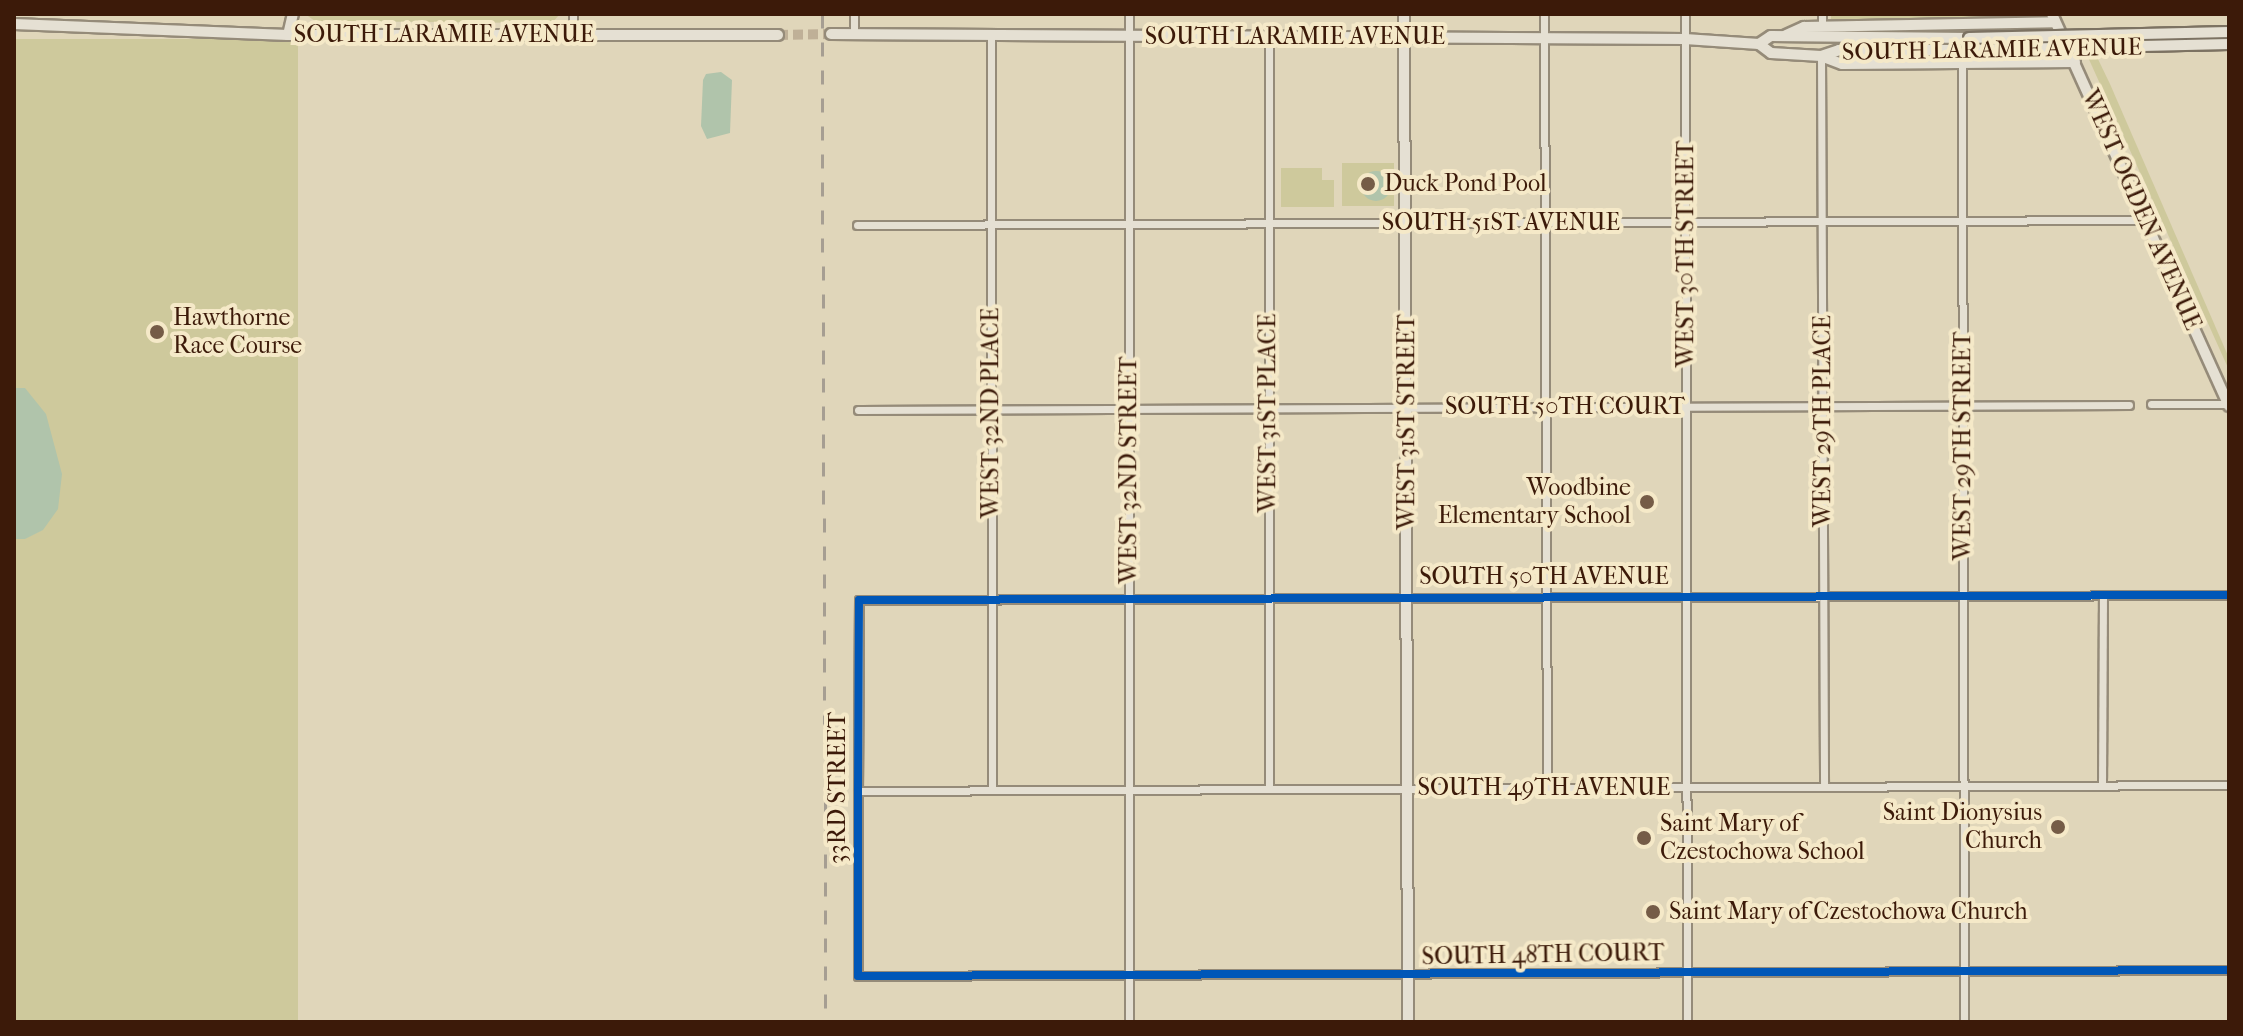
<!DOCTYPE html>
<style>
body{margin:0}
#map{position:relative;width:2243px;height:1036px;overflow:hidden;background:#e0d6ba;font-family:"IM FELL French Canon",serif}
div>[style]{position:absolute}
.green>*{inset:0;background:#cec99c;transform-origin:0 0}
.water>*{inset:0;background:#b0c4ab}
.round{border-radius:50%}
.secondary-tunnel>*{height:10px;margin-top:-5px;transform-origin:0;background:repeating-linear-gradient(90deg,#bfb097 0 10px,transparent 0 15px)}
.roads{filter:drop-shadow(2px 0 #958b79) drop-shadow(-2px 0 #958b79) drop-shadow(0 2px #958b79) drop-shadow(0 -2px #958b79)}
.street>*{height:7px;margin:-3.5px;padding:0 3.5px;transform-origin:3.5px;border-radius:3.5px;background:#e5e0d3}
.secondary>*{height:10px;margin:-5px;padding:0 5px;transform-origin:5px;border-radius:5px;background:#e5e0d3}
.rail>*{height:3px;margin-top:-1.5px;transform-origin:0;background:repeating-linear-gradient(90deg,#a69e92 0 14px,transparent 0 28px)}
.bridges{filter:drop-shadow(2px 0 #7c7262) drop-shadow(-2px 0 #7c7262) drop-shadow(0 2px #7c7262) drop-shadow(0 -2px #7c7262)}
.secondary-bridge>*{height:10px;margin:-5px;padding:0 5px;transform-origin:5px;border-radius:5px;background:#e5e0d3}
.cycleway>*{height:8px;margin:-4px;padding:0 4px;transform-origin:4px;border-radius:4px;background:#0057b8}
.dots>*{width:22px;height:22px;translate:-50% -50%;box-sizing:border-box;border:4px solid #f5e9c8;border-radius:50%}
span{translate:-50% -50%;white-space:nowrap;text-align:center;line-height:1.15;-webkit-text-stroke:8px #f5e9c8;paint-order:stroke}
.street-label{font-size:24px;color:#3c1a09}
.poi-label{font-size:24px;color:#3c1a09}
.left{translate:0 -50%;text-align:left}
.right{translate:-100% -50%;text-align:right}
.frame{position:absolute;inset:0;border:16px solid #3c1a09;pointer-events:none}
</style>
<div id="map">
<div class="green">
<div style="clip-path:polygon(305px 14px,560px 14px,552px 23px,315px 21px)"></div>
<div style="clip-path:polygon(1831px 14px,2021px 14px,1994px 20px,1831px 19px)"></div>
<div style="left:14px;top:39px;width:284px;height:983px"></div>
<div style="clip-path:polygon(2087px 55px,2096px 55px,2110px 84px,2229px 358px,2229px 370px)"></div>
<div style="left:1342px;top:163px;width:52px;height:43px"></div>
<div style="clip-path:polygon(1281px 168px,1322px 168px,1322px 180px,1334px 180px,1334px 207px,1281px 207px)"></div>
</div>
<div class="water">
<div style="clip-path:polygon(721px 72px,732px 80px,730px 133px,707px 139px,701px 126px,703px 80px,706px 74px)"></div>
<div class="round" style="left:1361px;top:171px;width:30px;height:30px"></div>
<div style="clip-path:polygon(14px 388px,25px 388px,46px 414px,62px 474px,58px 509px,43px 530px,25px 539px,14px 539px)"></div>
</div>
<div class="secondary-tunnel">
<div style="left:778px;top:35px;width:53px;rotate:-1.1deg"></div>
</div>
<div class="roads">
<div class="street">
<div style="left:573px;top:14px;width:21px;rotate:90deg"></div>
<div style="left:854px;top:14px;width:20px;rotate:90deg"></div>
<div style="left:1129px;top:14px;width:1008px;rotate:90deg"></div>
<div style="left:1544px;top:14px;width:774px;rotate:89.78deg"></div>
<div style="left:1685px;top:14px;width:1008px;rotate:89.89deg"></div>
<div style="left:1822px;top:14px;width:13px;rotate:90deg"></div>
<div style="left:991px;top:35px;width:755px;rotate:89.92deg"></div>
<div style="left:1269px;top:37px;width:752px;rotate:90deg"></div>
<div style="left:1821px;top:56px;width:731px;rotate:89.76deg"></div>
<div style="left:1962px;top:63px;width:959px;rotate:89.88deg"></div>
<div style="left:857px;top:225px;width:1289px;rotate:-0.22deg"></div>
<div style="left:2151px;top:404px;width:77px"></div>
<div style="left:858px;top:410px;width:1271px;rotate:-0.23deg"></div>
<div style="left:2229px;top:595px;width:1370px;rotate:179.79deg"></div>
<div style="left:859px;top:600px;width:191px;rotate:90.3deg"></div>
<div style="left:858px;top:791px;width:185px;rotate:90deg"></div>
<div style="left:858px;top:976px;width:1371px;rotate:-0.25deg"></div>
<div style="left:2102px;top:786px;width:191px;rotate:-89.7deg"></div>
<div style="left:858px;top:791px;width:1371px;rotate:-0.25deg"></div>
</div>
<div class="secondary">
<div style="left:1404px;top:14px;width:1008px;rotate:89.77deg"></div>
<div style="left:2052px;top:14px;width:430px;rotate:65.7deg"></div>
<div style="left:14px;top:24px;width:274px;rotate:2.3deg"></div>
<div style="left:288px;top:35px;width:490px"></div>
<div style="left:831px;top:34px;width:854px;rotate:0.34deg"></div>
<div style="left:1685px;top:39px;width:74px;rotate:3.9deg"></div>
<div style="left:1759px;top:44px;width:15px;rotate:37deg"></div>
<div style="left:1771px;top:53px;width:50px;rotate:3.4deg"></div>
<div style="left:1821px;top:56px;width:19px;rotate:-18deg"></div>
<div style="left:1839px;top:50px;width:129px"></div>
<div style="left:288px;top:35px;width:22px;rotate:-77deg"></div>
<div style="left:1786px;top:35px;width:20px;rotate:-24deg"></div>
<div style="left:1804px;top:27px;width:251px;rotate:-1.1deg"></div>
<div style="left:1759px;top:44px;width:14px;rotate:-34deg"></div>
<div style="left:1771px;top:36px;width:198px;rotate:0.6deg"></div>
<div style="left:1821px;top:56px;width:22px;rotate:21deg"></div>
<div style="left:1842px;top:64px;width:233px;rotate:-0.5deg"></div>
</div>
</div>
<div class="rail">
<div style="left:822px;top:14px;width:1008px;rotate:89.77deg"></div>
</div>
<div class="bridges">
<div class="secondary-bridge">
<div style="left:1969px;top:38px;width:260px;rotate:-1.3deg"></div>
<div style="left:1968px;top:50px;width:261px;rotate:-1.3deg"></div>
</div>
</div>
<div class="cycleway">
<div style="left:2229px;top:595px;width:1370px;rotate:179.79deg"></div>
<div style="left:859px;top:600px;width:191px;rotate:90.3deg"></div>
<div style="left:858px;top:791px;width:185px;rotate:90deg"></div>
<div style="left:858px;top:976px;width:1371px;rotate:-0.25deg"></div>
</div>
<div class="dots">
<div style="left:1368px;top:184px;background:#755c47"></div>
<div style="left:157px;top:332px;background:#755c47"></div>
<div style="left:1647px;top:502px;background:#755c47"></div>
<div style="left:2058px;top:827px;background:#755c47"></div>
<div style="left:1644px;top:838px;background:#755c47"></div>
<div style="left:1653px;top:912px;background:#755c47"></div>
</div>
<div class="street-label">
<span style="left:444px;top:35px">SOUTH LARAMIE AVENUE</span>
<span style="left:1295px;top:37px">SOUTH LARAMIE AVENUE</span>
<span style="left:1992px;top:50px;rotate:-1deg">SOUTH LARAMIE AVENUE</span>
<span style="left:2141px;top:210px;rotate:66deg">WEST OGDEN AVENUE</span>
<span style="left:1501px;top:223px">SOUTH 51ST AVENUE</span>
<span style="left:1686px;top:254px;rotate:-90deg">WEST 30TH STREET</span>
<span style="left:1565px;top:407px">SOUTH 50TH COURT</span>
<span style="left:991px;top:413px;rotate:-90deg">WEST 32ND PLACE</span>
<span style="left:1268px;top:413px;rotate:-90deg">WEST 31ST PLACE</span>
<span style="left:1823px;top:421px;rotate:-90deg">WEST 29TH PLACE</span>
<span style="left:1407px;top:422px;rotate:-90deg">WEST 31ST STREET</span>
<span style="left:1963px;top:446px;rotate:-90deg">WEST 29TH STREET</span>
<span style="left:1129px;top:470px;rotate:-90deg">WEST 32ND STREET</span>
<span style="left:1544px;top:577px">SOUTH 50TH AVENUE</span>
<span style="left:838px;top:788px;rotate:-90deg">33RD STREET</span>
<span style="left:1544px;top:788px">SOUTH 49TH AVENUE</span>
<span style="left:1543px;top:955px;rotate:-1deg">SOUTH 48TH COURT</span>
</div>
<div class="poi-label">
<span class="left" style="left:1384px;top:184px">Duck Pond Pool</span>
<span class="left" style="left:173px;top:332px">Hawthorne<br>Race Course</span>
<span class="right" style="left:1631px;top:502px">Woodbine<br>Elementary School</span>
<span class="right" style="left:2042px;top:827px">Saint Dionysius<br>Church</span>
<span class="left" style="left:1660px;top:838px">Saint Mary of<br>Czestochowa School</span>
<span class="left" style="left:1669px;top:912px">Saint Mary of Czestochowa Church</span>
</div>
<div class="frame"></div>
</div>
